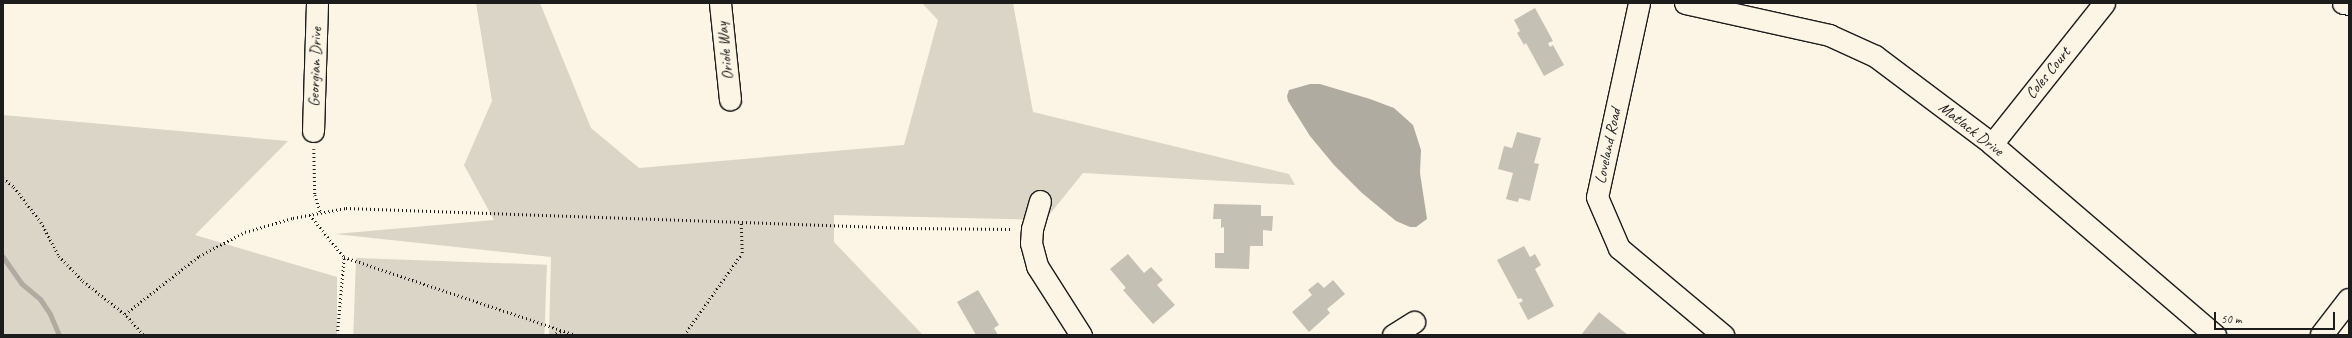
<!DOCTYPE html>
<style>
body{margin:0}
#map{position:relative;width:2352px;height:338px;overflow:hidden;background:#fcf5e5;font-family:Caveat,sans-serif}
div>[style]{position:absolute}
.green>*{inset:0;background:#dbd5c8;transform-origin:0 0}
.water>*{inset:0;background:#b0aba1}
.stream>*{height:5px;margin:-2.5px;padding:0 2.5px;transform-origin:2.5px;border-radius:2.5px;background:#b0aba1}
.building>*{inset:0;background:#c4c0b3}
.path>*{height:2.5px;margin-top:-1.25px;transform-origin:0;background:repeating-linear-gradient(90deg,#1c1c1c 0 1px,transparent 0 4px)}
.roads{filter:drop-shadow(1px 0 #1c1c1c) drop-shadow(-1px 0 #1c1c1c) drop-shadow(0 1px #1c1c1c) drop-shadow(0 -1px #1c1c1c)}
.minor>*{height:21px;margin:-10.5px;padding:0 10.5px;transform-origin:10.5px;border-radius:10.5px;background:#fcf5e5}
.major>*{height:22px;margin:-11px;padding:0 11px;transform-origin:11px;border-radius:11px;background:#fcf5e5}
span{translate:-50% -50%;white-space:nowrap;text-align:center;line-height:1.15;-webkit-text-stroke:3px #fcf5e5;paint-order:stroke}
.street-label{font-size:16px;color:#1c1c1c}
.frame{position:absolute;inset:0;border:4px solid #1c1c1c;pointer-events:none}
.scale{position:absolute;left:2214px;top:312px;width:121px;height:18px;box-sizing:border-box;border:2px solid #1c1c1c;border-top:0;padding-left:5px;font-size:12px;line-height:14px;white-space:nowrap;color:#1c1c1c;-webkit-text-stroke:3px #fcf5e5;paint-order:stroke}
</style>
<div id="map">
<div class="green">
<div style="clip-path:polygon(476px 3px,540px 3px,591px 128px,639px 168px,904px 145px,938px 20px,922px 3px,1013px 3px,1033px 112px,1289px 174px,1295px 185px,1083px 173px,1045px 220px,834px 215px,834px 242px,923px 335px,549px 335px,551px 257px,335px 234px,494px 220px,464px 165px,492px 101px)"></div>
<div style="clip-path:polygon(3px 115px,288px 141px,195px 235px,337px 277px,337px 335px,3px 335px)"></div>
<div style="left:356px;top:258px;width:191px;height:77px;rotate:2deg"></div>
</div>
<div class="water">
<div style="clip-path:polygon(1310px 84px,1320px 84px,1370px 99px,1394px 108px,1413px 125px,1421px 150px,1420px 173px,1427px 219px,1416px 227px,1410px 227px,1396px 221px,1362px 193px,1334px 165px,1310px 136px,1288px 101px,1287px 96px,1289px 90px)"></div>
</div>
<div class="stream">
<div style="left:3px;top:257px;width:32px;rotate:55deg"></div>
<div style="left:21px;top:283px;width:25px;rotate:40deg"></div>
<div style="left:40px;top:299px;width:18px;rotate:56deg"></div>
<div style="left:50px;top:314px;width:23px;rotate:67deg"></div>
</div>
<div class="building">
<div style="clip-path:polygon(1535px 8px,1553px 41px,1548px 43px,1550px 47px,1553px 45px,1564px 65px,1544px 76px,1526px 43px,1524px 45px,1517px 33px,1520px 31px,1514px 20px)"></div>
<div style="clip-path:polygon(1517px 132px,1541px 138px,1534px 163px,1539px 164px,1530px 201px,1519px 198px,1518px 202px,1506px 199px,1513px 173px,1498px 169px,1504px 146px,1512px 148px)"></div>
<div style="clip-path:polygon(1214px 204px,1261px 205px,1261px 216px,1273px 216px,1272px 231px,1263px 230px,1263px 246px,1250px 246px,1249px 269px,1215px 268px,1215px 253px,1224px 253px,1224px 227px,1221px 228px,1221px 219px,1213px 219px)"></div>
<div style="clip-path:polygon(1524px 246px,1530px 257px,1535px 254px,1541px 265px,1535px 269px,1554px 306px,1528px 320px,1519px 303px,1523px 301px,1521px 298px,1518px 299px,1497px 260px)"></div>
<div style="clip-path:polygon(1128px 254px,1144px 273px,1151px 267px,1163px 280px,1157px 285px,1175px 305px,1153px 324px,1123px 290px,1126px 288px,1110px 269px)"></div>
<div style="clip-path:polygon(1333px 280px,1345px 294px,1327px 309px,1330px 313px,1309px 332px,1292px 312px,1312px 295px,1308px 290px,1318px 282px,1324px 288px)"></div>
<div style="clip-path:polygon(978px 290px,999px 325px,994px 328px,998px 335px,976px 335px,957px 302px)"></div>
<div style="clip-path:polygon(1599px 312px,1628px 335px,1581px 335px)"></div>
</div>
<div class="path">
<div style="left:314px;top:149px;width:46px;rotate:88.8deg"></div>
<div style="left:315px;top:195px;width:19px;rotate:72deg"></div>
<div style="left:3px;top:178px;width:14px;rotate:39deg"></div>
<div style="left:14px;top:187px;width:44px;rotate:52.4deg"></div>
<div style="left:41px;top:222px;width:38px;rotate:62deg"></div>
<div style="left:59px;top:256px;width:35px;rotate:46deg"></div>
<div style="left:83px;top:281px;width:53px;rotate:38.2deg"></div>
<div style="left:310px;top:215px;width:54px;rotate:51deg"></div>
<div style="left:344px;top:257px;width:245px;rotate:18.6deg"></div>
<div style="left:143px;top:335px;width:28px;rotate:-131deg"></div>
<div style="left:125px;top:314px;width:94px;rotate:-38.1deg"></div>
<div style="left:199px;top:256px;width:52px;rotate:-27.6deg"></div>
<div style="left:245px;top:232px;width:50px;rotate:-16.3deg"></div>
<div style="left:293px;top:218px;width:54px;rotate:-10.7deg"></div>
<div style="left:346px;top:208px;width:563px;rotate:2.03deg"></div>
<div style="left:909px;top:228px;width:104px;rotate:0.6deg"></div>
<div style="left:337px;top:335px;width:78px;rotate:-84.9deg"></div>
<div style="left:552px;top:335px;width:10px;rotate:-24deg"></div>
<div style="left:684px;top:335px;width:100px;rotate:-54.7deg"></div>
<div style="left:742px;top:253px;width:31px;rotate:-92deg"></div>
</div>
<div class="roads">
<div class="minor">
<div style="left:720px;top:3px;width:97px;rotate:84.1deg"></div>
<div style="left:1639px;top:3px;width:198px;rotate:102.2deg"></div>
<div style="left:1597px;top:197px;width:56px;rotate:66.7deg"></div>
<div style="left:1619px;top:248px;width:136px;rotate:39.9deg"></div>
<div style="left:1685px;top:3px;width:148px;rotate:12.5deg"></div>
<div style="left:1829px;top:35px;width:51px;rotate:24.5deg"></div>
<div style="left:1875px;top:56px;width:146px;rotate:36.9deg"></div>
<div style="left:1992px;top:144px;width:294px;rotate:40.6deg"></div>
<div style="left:2343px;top:3px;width:6px;rotate:9deg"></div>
<div style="left:313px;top:131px;width:128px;rotate:-88.2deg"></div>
<div style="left:1992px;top:144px;width:180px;rotate:-51.5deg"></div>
<div style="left:1040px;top:201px;width:29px;rotate:106deg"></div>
<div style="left:1032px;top:229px;width:14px;rotate:94deg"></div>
<div style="left:1031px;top:243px;width:24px;rotate:75deg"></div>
<div style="left:1037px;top:266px;width:82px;rotate:57.5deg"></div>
<div style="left:1393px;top:335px;width:25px;rotate:-32deg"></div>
</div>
<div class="major">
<div style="left:2322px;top:335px;width:44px;rotate:-52.4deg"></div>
</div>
</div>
<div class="street-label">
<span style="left:725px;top:51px;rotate:-96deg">Oriole Way</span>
<span style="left:315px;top:67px;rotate:-88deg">Georgian Drive</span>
<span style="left:2048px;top:73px;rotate:-51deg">Coles Court</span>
<span style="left:1971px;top:129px;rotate:38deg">Matlack Drive</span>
<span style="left:1608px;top:146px;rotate:-78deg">Loveland Road</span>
</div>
<div class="frame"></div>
<div class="scale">50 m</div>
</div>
